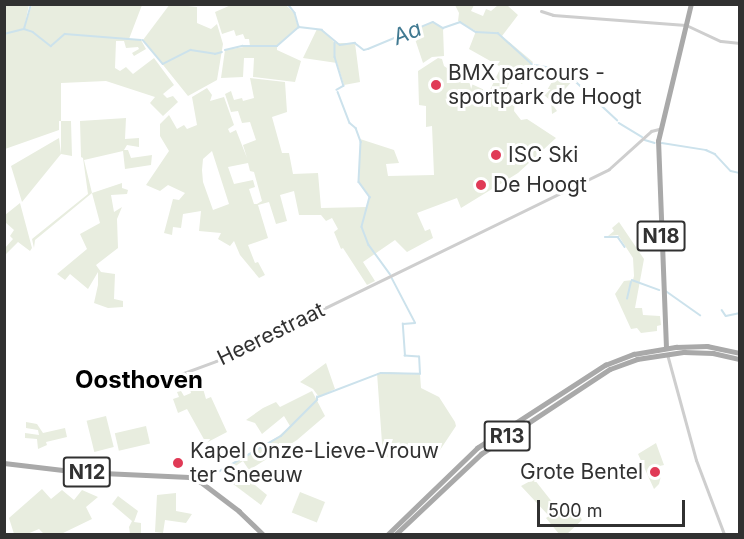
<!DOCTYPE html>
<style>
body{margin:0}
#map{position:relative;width:744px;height:539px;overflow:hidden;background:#fff;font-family:Inter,sans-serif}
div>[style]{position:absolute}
.green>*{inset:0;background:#e8eddf;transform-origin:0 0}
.stream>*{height:1.5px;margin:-0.75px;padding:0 0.75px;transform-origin:0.75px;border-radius:0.75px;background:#cce2ec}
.minor>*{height:3px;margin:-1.5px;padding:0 1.5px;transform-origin:1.5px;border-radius:1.5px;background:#cecece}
.major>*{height:4.5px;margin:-2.25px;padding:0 2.25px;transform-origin:2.25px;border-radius:2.25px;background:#a9a9a9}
.dots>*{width:16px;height:16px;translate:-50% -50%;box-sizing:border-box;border:3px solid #fff;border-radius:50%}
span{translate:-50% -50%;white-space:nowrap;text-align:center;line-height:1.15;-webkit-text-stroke:6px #fff;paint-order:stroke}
.shield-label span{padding:2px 4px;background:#fff;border:2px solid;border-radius:4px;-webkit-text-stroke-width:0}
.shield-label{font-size:20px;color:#313131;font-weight:700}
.poi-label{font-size:21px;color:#313131}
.left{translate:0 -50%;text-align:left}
.right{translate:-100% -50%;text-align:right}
.street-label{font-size:21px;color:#313131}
.water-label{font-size:22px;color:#407991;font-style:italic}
.quarter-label{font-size:24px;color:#000;font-weight:700}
.frame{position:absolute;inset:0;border:6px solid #313131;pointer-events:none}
.scale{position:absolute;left:537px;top:500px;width:148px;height:27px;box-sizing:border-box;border:3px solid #313131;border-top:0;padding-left:8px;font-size:18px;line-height:21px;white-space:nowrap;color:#313131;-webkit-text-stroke:4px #fff;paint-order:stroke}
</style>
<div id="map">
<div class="green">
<div style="clip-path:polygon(170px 4px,197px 7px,197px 23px,211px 29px,217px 24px,223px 44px,217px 80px,188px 96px,143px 40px)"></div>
<div style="clip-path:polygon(4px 5px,29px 5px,24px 28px,32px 5px,142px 5px,129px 39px,141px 40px,146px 49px,134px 56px,132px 53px,139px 49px,138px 47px,126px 48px,124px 41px,116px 41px,115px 68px,120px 71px,126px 67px,133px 74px,154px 58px,174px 85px,163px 94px,167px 98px,173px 96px,178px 102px,163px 116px,150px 103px,155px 97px,106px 81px,61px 83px,61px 121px,71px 121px,72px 156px,61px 154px,22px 202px,11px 166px,59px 138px,61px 154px,61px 121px,59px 121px,59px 130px,5px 149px)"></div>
<div style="clip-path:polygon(231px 5px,286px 5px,294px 13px,298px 27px,277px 46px,277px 50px,301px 61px,295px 82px,253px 77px,254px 58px,244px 58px,243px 77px,221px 78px,225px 50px,250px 46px,249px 39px,245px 39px,243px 34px,236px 36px,234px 30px,222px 34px,215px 12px)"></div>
<div style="clip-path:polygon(evenodd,455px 5px,474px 5px,471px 11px,483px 16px,486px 9px,491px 11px,498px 5px,507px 5px,518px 15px,502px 36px,533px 62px,522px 84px,512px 77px,504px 95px,515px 102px,514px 111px,521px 120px,527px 119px,556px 138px,518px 173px,461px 208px,457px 198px,417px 213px,425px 231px,430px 229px,433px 238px,407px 252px,395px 240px,363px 262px,375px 281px,367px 285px,343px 248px,341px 249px,334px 232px,338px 229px,332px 218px,326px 221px,321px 215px,299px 215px,294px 191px,280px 195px,287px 221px,276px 224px,269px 202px,258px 205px,268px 238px,248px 245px,255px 263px,258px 262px,265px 275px,259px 278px,240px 255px,234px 241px,230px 246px,218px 239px,221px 233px,199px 231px,201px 211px,183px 214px,181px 228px,173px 227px,172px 235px,164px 233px,173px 199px,179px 200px,185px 193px,168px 185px,160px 191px,146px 185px,169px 151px,160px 136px,160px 124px,169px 115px,177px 129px,184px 125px,187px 129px,197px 125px,192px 97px,207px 88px,212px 95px,210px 101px,224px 97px,234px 125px,228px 129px,230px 133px,236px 130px,247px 158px,243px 145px,256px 140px,250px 122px,242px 123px,238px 111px,231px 112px,225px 94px,231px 91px,234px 100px,242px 98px,243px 101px,254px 98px,250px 78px,285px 82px,287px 112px,272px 117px,282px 153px,289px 153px,293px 174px,318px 173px,321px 208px,367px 207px,370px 196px,359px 183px,360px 139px,394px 150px,399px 163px,386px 164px,388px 176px,434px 175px,432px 126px,426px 127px,426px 106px,419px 105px,418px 71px,438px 58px,442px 59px,444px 66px,467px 82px,489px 92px,501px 67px,469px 49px,476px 31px,458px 21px,459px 13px,455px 5px,212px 151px,229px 204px,213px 210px,203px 182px,202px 170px,203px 159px,212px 151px,455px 5px,248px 163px,250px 171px,254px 172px,262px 201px,257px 204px,254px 204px,249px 189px,255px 187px,253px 180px,234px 184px,228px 167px,248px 163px)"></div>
<div style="clip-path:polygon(433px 22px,443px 28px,444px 56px,432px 57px,423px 63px,412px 30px)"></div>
<div style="clip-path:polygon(317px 29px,324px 31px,335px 43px,355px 43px,360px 82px,344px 85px,337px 63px,303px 58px)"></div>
<div style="clip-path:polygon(556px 70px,573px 80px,552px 104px,557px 111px,552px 114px,551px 101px,544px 95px,555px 77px)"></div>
<div style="clip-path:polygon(126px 118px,125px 139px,139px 138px,139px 147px,127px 145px,124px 150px,128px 150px,131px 158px,152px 155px,151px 165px,125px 169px,123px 151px,84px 160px,92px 193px,35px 240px,34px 248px,32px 239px,88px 194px,83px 158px,81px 157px,80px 121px)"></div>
<div style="clip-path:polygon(122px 183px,122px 188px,128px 190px,127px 194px,111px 195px,114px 212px,122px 207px,117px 219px,118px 248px,96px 265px,101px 272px,115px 274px,114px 299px,123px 301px,123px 307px,108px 308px,94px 303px,98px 285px,98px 272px,88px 289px,70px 274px,65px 280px,57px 274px,87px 249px,80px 234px,100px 223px,92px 193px)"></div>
<div style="clip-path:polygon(20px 203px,32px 248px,30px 251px,18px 242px,6px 254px,5px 248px,13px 239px,10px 236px,14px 230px,5px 222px,5px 215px)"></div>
<div style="clip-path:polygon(619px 222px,644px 259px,635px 308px,642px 308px,643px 315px,660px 316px,661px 325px,657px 326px,657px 331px,641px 333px,637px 328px,631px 329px,615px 294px,624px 281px,633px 280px,634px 276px,633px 258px,618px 235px,608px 236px,614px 231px,612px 228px)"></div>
<div style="clip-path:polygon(326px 363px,335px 389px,319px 397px,313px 389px,300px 382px)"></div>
<div style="clip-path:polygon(389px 372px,420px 374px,421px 388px,439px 397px,455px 422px,456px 426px,434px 459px,383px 457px,377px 373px)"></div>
<div style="clip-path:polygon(202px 385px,206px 399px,211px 397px,227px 432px,206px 443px,187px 409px,178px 413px,173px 399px,179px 397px,177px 392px,181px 391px,184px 396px,191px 393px,190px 389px)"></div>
<div style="clip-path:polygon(312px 391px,325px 416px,297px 440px,249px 470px,243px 461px,231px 469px,229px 465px,279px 436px,290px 426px,284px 416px,262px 434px,255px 423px,246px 420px,263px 408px,276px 402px,280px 407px)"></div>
<div style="left:106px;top:416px;width:32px;height:20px;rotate:76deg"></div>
<div style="clip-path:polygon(26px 422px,37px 424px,43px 433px,65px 428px,67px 437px,46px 442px,47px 445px,38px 449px,37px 439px,25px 438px,25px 433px,39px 435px,38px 430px,26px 428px)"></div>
<div style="left:146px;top:426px;width:18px;height:32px;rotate:77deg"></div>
<div style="clip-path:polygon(656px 443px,664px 465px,651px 468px,651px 477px,661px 476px,659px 484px,654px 489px,638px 454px)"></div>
<div style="clip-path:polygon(243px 475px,267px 495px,261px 505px,233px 484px)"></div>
<div style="clip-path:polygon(534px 479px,564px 517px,578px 511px,582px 520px,567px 534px,559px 534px,546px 518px,549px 516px,521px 486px)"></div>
<div style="clip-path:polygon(42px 489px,51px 499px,62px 490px,74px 500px,82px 490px,98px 497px,86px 507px,92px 519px,61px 534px,44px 534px,39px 529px,27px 534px,14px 534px,9px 518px)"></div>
<div style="left:300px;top:492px;width:27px;height:22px;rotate:22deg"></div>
<div style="clip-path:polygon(176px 493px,176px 511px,192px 514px,186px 523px,165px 520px,163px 533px,155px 532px,157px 495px)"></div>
<div style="clip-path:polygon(118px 496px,138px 511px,134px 522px,141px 523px,141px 534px,130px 534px,129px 527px,132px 521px,112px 504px)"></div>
</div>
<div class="stream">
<div style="left:288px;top:4px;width:11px;rotate:52deg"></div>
<div style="left:295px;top:13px;width:15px;rotate:74deg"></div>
<div style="left:299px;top:27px;width:23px;rotate:7deg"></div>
<div style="left:322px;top:30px;width:23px;rotate:40deg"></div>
<div style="left:340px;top:45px;width:15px;rotate:-8deg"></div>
<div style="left:355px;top:43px;width:11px;rotate:38deg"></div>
<div style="left:364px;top:50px;width:4px;rotate:-14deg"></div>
<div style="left:368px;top:49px;width:70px;rotate:-22.6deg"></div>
<div style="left:433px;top:22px;width:12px;rotate:31deg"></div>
<div style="left:443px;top:28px;width:18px;rotate:-19deg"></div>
<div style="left:460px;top:22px;width:19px;rotate:32deg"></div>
<div style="left:476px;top:32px;width:22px;rotate:3deg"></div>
<div style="left:498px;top:33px;width:46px;rotate:42.4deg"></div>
<div style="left:24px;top:29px;width:9px;rotate:18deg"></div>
<div style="left:33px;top:32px;width:23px;rotate:38deg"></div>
<div style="left:51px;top:46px;width:18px;rotate:-41deg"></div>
<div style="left:65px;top:34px;width:76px;rotate:4.5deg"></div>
<div style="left:4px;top:34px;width:21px;rotate:-14deg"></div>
<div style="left:24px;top:29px;width:26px;rotate:-74deg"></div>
<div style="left:143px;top:40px;width:31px;rotate:50deg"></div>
<div style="left:163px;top:64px;width:31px;rotate:-27deg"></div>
<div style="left:191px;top:50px;width:24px;rotate:9deg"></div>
<div style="left:215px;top:54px;width:7px;rotate:-16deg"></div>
<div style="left:335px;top:43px;width:14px;rotate:90deg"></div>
<div style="left:335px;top:57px;width:30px;rotate:73deg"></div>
<div style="left:344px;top:86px;width:8px;rotate:150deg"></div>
<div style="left:225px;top:50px;width:18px;rotate:-13deg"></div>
<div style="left:243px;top:46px;width:34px"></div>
<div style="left:277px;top:46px;width:29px;rotate:-41deg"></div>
<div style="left:535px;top:65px;width:22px;rotate:10deg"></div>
<div style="left:557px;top:69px;width:17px;rotate:31deg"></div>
<div style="left:572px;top:78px;width:62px;rotate:43deg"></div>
<div style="left:338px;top:92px;width:33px;rotate:69deg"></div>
<div style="left:350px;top:123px;width:8px;rotate:40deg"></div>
<div style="left:356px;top:128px;width:15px;rotate:70deg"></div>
<div style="left:361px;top:142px;width:40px;rotate:92.9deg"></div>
<div style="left:359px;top:182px;width:19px;rotate:54deg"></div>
<div style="left:370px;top:197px;width:31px;rotate:105deg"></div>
<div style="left:362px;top:227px;width:19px;rotate:69deg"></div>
<div style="left:369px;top:245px;width:36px;rotate:54deg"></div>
<div style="left:619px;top:123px;width:27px;rotate:31deg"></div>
<div style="left:645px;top:140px;width:10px;rotate:17deg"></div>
<div style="left:662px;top:143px;width:45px;rotate:9deg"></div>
<div style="left:706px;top:150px;width:10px;rotate:24deg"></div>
<div style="left:715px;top:154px;width:23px;rotate:47deg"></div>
<div style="left:731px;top:171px;width:9px;rotate:13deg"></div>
<div style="left:605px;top:237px;width:13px"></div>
<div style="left:618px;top:237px;width:12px;rotate:55deg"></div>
<div style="left:632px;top:280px;width:29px;rotate:20deg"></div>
<div style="left:666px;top:291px;width:42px;rotate:35.2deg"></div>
<div style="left:627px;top:299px;width:17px;rotate:-77deg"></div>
<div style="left:722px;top:310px;width:7px;rotate:56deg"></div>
<div style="left:726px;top:316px;width:14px;rotate:-12deg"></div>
<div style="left:318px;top:397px;width:67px;rotate:-20.9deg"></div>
<div style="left:381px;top:373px;width:39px;rotate:1deg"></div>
<div style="left:420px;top:374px;width:17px;rotate:-93deg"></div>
<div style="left:419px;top:357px;width:14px;rotate:-176deg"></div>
<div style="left:405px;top:356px;width:32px;rotate:-94deg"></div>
<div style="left:403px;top:324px;width:12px;rotate:-5deg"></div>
<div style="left:415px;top:323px;width:52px;rotate:-117.6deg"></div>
<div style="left:213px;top:475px;width:78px;rotate:-29.8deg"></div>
<div style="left:281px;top:436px;width:51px;rotate:-45deg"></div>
<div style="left:317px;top:400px;width:3px;rotate:-90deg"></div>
</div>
<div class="minor">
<div style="left:541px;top:11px;width:13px;rotate:18deg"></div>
<div style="left:553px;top:15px;width:133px;rotate:4.3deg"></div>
<div style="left:686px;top:25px;width:38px;rotate:25deg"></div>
<div style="left:721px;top:41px;width:19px;rotate:6deg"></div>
<div style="left:667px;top:354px;width:110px;rotate:74.7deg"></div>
<div style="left:696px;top:460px;width:79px;rotate:69.3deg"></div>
<div style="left:151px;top:385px;width:69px;rotate:-20.3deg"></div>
<div style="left:216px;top:361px;width:437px;rotate:-26deg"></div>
<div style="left:609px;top:169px;width:57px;rotate:-42.1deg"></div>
<div style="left:651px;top:131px;width:8px;rotate:-14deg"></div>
</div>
<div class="major">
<div style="left:666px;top:348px;width:207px;rotate:-92.2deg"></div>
<div style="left:658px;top:141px;width:141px;rotate:-76.5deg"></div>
<div style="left:4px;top:463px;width:78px;rotate:6.7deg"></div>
<div style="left:81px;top:472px;width:108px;rotate:2.7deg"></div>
<div style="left:189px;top:477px;width:13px;rotate:23deg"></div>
<div style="left:201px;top:482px;width:48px;rotate:37.3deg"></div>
<div style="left:239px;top:511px;width:33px;rotate:44deg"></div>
<div style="left:388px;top:534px;width:124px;rotate:-44deg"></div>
<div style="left:477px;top:448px;width:153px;rotate:-33deg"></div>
<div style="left:605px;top:365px;width:31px;rotate:-21deg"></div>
<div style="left:634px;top:354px;width:43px;rotate:-9.5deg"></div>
<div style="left:676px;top:347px;width:31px;rotate:-2deg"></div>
<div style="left:707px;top:346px;width:34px;rotate:12deg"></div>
<div style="left:396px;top:534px;width:117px;rotate:-43.3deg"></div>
<div style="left:481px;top:454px;width:154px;rotate:-33.4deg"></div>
<div style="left:610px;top:369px;width:29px;rotate:-20deg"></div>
<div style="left:637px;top:359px;width:48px;rotate:-8.5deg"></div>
<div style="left:684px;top:352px;width:29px;rotate:2deg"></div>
<div style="left:713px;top:353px;width:28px;rotate:13deg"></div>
</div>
<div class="dots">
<div style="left:436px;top:85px;background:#e03a56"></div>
<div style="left:496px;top:155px;background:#e03a56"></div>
<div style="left:481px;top:185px;background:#e03a56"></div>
<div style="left:178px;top:463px;background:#e03a56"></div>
<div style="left:655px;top:472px;background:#e03a56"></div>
</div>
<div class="shield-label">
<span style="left:661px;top:236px">N18</span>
<span style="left:507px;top:436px">R13</span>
<span style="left:87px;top:472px">N12</span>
</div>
<div class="poi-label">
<span class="left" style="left:448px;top:85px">BMX parcours -<br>sportpark de Hoogt</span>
<span class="left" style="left:508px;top:155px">ISC Ski</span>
<span class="left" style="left:493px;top:185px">De Hoogt</span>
<span class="left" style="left:190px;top:463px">Kapel Onze-Lieve-Vrouw<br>ter Sneeuw</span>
<span class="right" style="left:643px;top:472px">Grote Bentel</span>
</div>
<div class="street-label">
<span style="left:271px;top:334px;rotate:-26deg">Heerestraat</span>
</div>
<div class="water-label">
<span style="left:407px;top:33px;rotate:-23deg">Aa</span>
</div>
<div class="quarter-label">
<span style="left:139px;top:380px">Oosthoven</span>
</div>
<div class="frame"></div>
<div class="scale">500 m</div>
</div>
